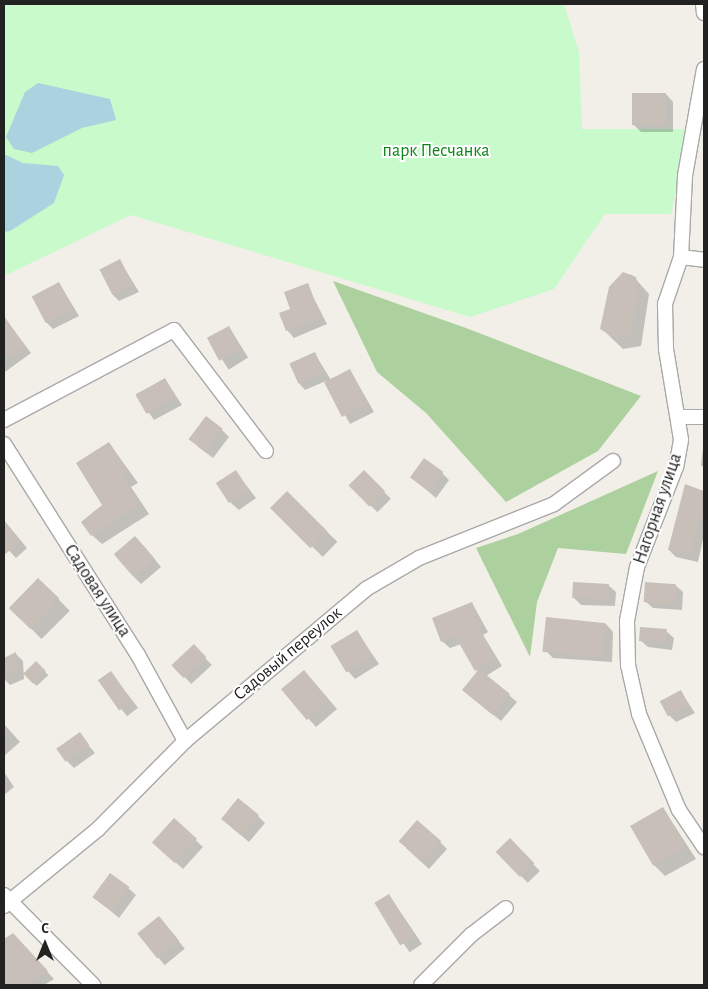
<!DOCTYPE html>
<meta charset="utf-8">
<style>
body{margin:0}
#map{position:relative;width:708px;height:989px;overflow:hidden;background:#f2efe9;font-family:"Alegreya Sans",sans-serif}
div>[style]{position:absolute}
.forest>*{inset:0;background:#add19e}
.park>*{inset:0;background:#c8facc}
.water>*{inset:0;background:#aad3df}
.shadow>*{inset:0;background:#0003;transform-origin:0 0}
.building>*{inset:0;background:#c7bfb8;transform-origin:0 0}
.roads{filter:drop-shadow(1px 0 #a9a9a9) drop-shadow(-1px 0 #a9a9a9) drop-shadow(0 1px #a9a9a9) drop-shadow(0 -1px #a9a9a9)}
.street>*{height:14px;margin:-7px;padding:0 7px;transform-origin:7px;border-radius:7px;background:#fff}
span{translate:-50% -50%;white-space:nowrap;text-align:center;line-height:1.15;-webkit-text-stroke:4px #fff;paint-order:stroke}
.park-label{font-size:18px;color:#0c8416}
.street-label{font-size:18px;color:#222}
.frame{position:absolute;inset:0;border:5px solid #222;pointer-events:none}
.north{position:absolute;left:20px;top:919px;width:50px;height:50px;-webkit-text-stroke:4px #fff;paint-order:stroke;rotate:0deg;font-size:14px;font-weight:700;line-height:20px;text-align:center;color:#222}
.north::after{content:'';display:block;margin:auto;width:18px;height:22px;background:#222;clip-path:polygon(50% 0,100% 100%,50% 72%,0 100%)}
</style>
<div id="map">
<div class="forest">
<div style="clip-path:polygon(333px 281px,466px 328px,641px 396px,598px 451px,506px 502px,426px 413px,377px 372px)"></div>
<div style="clip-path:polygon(658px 471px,626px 554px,558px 548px,537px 602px,530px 657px,476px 548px,518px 534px)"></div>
</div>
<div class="park">
<div style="clip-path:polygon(4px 4px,564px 4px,579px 52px,582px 129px,688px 129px,671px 214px,605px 214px,554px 289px,470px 317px,131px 215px,4px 276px)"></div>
</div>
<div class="water">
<div style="clip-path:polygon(38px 83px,110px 99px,116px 120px,82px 128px,32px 153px,14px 149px,6px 137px,25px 92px)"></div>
<div style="clip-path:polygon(4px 154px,23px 163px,58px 166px,64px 175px,54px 203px,10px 231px,4px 232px)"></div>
</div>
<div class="shadow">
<div style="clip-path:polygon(666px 94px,673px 102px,673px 132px,641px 132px,634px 125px)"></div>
<div style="clip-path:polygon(120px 261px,139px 292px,119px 301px,112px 294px)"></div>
<div style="clip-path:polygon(623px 273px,632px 275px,649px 294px,641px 346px,623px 349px,602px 329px)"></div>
<div style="clip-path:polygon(59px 283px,79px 316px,53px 329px,46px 322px)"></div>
<div style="clip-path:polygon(307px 285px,327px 324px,294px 338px,287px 330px,292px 310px)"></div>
<div style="clip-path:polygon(9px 324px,31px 353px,5px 372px,4px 328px)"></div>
<div style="left:229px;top:327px;width:36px;height:23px;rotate:58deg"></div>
<div style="clip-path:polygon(315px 354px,331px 380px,350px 370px,374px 412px,350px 424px,326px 381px,305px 390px,298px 382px)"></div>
<div style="clip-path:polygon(165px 379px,182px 405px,154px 420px,136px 394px)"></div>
<div style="clip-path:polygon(222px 430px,229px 437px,213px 458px,197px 446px)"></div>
<div style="clip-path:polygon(704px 439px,704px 468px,701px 465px)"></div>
<div style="clip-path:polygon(109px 443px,138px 483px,131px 487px,149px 514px,102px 544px,92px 535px,104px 505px)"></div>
<div style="clip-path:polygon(236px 472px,256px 498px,239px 510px,231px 503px)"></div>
<div style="left:364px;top:472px;width:38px;height:19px;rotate:45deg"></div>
<div style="clip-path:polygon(442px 473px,449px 480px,436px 498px,411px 477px)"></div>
<div style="clip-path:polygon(686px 486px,704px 492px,704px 534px,698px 562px,676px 557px,669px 550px)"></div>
<div style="left:287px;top:493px;width:70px;height:21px;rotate:44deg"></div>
<div style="clip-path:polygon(4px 521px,27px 548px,16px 558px,4px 545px)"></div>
<div style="clip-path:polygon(143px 545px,161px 567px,141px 584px,134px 577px)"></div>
<div style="left:38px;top:579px;width:45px;height:40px;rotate:45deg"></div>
<div style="clip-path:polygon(608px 585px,616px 592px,615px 606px,581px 605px,573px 597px)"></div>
<div style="clip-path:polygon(675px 585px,683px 592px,682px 610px,653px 608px,645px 601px)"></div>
<div style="clip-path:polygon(472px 603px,488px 632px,483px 635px,502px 666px,486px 676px,517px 702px,501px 721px,463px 690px,478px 672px,461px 644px,450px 648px,442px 641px)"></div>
<div style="clip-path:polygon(606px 624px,613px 632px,612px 662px,553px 658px,546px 651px)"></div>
<div style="clip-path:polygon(666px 631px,674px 638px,672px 650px,648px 647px,640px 640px)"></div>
<div style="clip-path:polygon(357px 632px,379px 664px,355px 679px,348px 671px)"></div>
<div style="left:194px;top:646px;width:26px;height:28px;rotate:47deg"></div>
<div style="clip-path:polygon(16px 654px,23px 661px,24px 679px,10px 685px,4px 679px,4px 660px)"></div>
<div style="left:36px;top:662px;width:18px;height:16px;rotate:47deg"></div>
<div style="left:111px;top:673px;width:44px;height:14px;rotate:52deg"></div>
<div style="clip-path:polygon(311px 679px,337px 709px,316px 727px,283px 690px)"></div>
<div style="clip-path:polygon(681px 692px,695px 713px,676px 722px,669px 715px)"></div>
<div style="clip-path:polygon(4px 724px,20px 742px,4px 756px)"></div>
<div style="clip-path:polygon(79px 734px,95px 753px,74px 768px,67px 761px)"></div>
<div style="clip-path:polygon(4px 772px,14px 787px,4px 795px)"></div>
<div style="clip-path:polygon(663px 808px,696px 859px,665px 876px,654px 865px)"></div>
<div style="clip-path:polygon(258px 816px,265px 823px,249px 842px,230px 826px)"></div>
<div style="clip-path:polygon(174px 820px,203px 847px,183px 869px,161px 849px)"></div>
<div style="left:510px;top:840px;width:43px;height:17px;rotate:46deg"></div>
<div style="clip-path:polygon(440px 842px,447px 849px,429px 869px,406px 848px)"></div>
<div style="clip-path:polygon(128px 888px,136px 895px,119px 918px,94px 897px)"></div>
<div style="left:389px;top:895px;width:59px;height:15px;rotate:56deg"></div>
<div style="left:159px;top:917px;width:41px;height:26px;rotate:51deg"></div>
<div style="clip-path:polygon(12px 935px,20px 942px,54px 979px,44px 985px,4px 985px,4px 940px)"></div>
</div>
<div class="building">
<div style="left:632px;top:93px;width:34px;height:32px"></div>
<div style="left:120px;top:259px;width:28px;height:23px;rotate:63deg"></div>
<div style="clip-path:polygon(623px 272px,636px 277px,639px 292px,630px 335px,623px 334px,617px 339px,600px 329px,609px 287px)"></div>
<div style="left:59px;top:282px;width:30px;height:31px;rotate:62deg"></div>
<div style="clip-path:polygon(308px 283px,321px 317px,286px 331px,279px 313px,290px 309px,284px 292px)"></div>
<div style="clip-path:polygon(4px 316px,25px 346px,4px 360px)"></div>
<div style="left:229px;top:326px;width:26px;height:25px;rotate:62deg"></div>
<div style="left:315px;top:352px;width:22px;height:28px;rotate:66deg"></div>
<div style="left:350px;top:369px;width:39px;height:29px;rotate:63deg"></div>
<div style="left:165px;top:378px;width:22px;height:34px;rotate:60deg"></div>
<div style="left:206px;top:416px;width:21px;height:29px;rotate:37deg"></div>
<div style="clip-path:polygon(109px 442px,129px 473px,122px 477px,140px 504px,91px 536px,81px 522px,102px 505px,76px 463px)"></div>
<div style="left:424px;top:458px;width:24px;height:24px;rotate:36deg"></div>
<div style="left:236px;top:470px;width:24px;height:24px;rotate:57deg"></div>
<div style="left:364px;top:470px;width:30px;height:22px;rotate:45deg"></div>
<div style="clip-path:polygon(685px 484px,704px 491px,704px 518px,699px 517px,691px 555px,668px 550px)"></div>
<div style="left:287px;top:491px;width:57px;height:24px;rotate:45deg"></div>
<div style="clip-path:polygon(4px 520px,21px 541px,4px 555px)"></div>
<div style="left:135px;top:536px;width:30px;height:28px;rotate:49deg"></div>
<div style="left:38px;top:578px;width:30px;height:42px;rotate:44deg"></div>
<div style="left:573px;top:582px;width:36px;height:16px;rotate:3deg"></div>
<div style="left:645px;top:582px;width:31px;height:20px;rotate:4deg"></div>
<div style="clip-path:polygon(472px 602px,482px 625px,477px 627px,496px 658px,475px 671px,455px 636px,441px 642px,432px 618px)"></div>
<div style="left:546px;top:617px;width:60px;height:35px;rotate:6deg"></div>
<div style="left:640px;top:627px;width:27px;height:14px;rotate:4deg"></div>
<div style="left:357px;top:630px;width:31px;height:31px;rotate:59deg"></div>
<div style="left:194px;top:644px;width:18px;height:31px;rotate:47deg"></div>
<div style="clip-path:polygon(16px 652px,17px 671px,4px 678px,4px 658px)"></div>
<div style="left:36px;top:661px;width:14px;height:18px;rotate:45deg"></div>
<div style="left:479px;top:669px;width:40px;height:27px;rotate:39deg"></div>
<div style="left:304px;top:670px;width:40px;height:30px;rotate:50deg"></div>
<div style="left:111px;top:671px;width:37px;height:16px;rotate:55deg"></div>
<div style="left:681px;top:690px;width:17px;height:24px;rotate:62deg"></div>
<div style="left:80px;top:732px;width:16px;height:29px;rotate:55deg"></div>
<div style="left:238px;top:798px;width:27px;height:27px;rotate:39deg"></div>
<div style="left:663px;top:807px;width:46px;height:38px;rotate:60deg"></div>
<div style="left:174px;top:818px;width:31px;height:33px;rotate:42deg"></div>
<div style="left:417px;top:820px;width:32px;height:28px;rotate:41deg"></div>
<div style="left:510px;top:838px;width:35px;height:20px;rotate:46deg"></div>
<div style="left:110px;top:873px;width:24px;height:30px;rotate:36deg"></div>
<div style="left:389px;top:894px;width:50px;height:17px;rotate:59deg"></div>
<div style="left:159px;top:916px;width:32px;height:28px;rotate:51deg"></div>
<div style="clip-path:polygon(13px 933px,48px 971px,26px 985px,4px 985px,4px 939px)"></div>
</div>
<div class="roads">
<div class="street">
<div style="left:703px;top:4px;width:9px;rotate:84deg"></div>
<div style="left:704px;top:69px;width:109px;rotate:100.1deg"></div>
<div style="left:685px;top:176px;width:81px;rotate:92.8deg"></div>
<div style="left:681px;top:257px;width:50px;rotate:108.8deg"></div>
<div style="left:665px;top:304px;width:45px;rotate:88.7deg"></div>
<div style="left:666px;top:349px;width:92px;rotate:80.6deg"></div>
<div style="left:681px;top:440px;width:27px;rotate:100deg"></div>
<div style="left:676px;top:467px;width:107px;rotate:111.3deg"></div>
<div style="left:637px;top:567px;width:55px;rotate:100.5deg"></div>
<div style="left:627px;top:621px;width:44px;rotate:88.7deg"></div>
<div style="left:628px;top:665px;width:50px;rotate:77.3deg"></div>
<div style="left:639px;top:714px;width:104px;rotate:67.4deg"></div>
<div style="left:679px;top:810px;width:45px;rotate:56deg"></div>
<div style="left:681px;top:257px;width:23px;rotate:7deg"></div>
<div style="left:680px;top:417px;width:24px"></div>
<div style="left:4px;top:420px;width:192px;rotate:-27.9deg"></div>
<div style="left:174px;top:330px;width:152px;rotate:52.8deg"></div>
<div style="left:4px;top:444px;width:250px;rotate:57.6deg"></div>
<div style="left:138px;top:655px;width:98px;rotate:61.3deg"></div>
<div style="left:4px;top:895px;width:127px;rotate:45.3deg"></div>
<div style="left:4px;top:906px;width:122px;rotate:-39.3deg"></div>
<div style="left:98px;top:829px;width:124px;rotate:-45.3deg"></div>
<div style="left:185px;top:741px;width:236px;rotate:-40deg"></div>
<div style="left:366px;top:589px;width:61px;rotate:-30.3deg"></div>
<div style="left:419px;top:558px;width:145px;rotate:-21.8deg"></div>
<div style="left:554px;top:504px;width:73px;rotate:-36.1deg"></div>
<div style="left:421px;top:985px;width:71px;rotate:-45deg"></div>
<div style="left:471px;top:935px;width:44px;rotate:-37.6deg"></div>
</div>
</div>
<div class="park-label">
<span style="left:436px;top:151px">парк Песчанка</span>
</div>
<div class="street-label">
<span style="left:658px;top:509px;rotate:-71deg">Нагорная улица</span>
<span style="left:97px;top:591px;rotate:57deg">Садовая улица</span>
<span style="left:288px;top:654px;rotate:-40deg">Садовый переулок</span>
</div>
<div class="frame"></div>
<div class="north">С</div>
</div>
